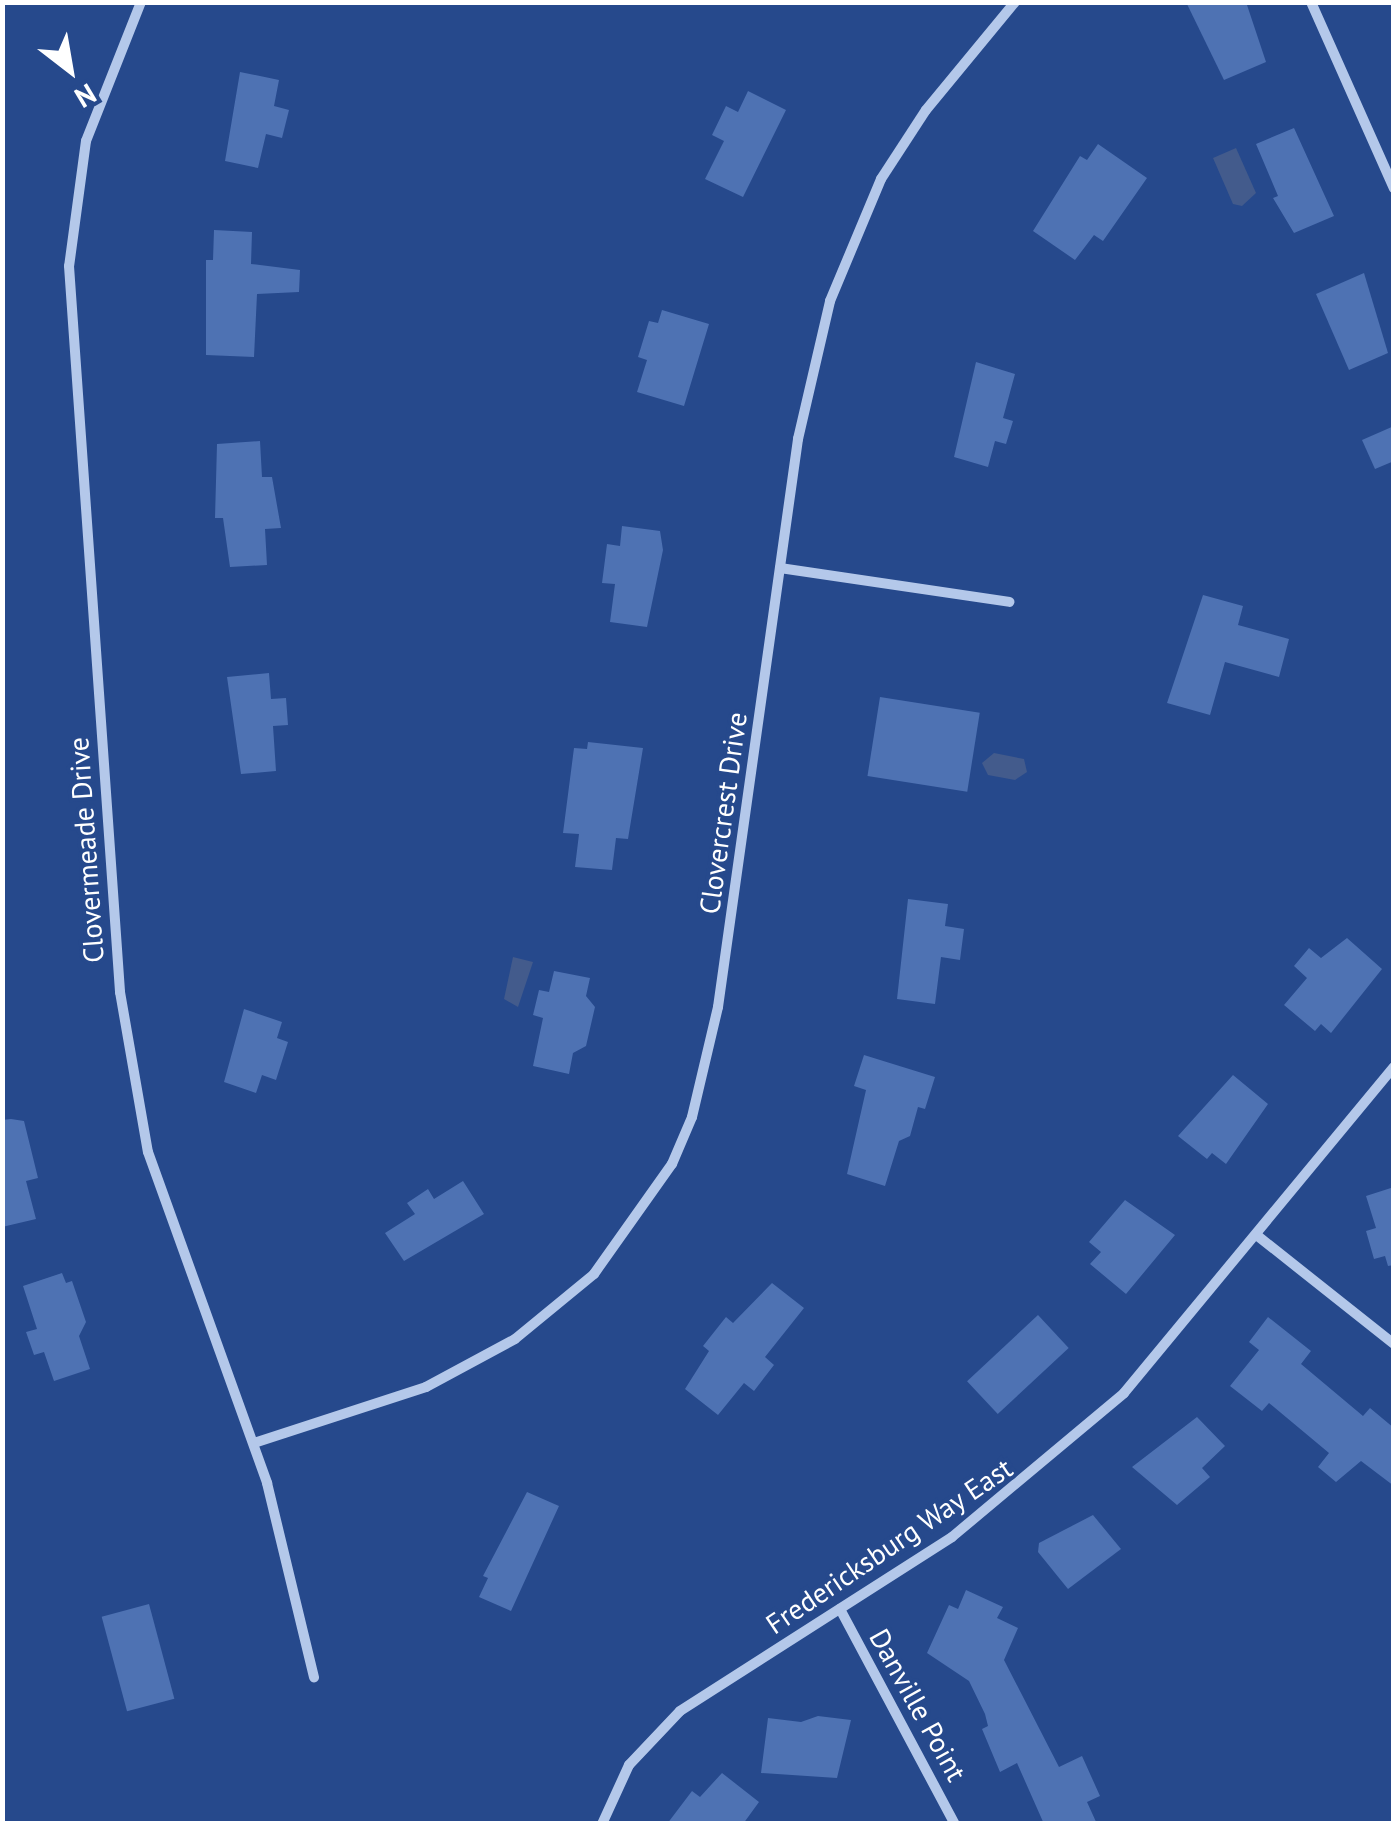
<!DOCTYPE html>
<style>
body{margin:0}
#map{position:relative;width:1396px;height:1826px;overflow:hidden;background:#26498c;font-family:"PT Sans",sans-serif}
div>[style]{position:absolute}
.water>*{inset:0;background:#435b8c}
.building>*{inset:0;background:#4e72b3;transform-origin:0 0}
.street>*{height:10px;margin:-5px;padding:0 5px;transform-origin:5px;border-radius:5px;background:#b4c8ea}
span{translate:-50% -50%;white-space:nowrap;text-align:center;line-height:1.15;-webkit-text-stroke:8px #26498c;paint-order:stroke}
.street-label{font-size:28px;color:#fff}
.frame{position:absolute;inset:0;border:5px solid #fff;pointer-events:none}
.north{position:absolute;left:20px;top:20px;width:100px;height:100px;-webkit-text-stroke:8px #26498c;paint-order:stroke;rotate:149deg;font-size:28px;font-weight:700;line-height:40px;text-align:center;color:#fff}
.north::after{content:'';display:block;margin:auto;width:35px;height:45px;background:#fff;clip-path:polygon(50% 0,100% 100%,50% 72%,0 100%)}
</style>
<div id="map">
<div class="water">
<div style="clip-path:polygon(1236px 148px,1256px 193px,1242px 206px,1233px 204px,1213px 158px)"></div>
<div style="clip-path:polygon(994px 753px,1024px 759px,1027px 772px,1015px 780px,988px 775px,982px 763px)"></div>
<div style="clip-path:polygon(513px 957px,533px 962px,518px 1007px,504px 999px)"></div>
</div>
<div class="building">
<div style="clip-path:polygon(1186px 2px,1246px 2px,1266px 62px,1224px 80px)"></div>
<div style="clip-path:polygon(240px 72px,279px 80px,274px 106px,289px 110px,282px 138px,266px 134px,258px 168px,225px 161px)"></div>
<div style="clip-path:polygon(748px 91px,786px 110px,743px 197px,705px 179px,724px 141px,712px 135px,726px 106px,738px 112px)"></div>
<div style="clip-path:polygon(1294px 128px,1334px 216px,1294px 233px,1273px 198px,1278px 196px,1256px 144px)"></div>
<div style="clip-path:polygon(1098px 144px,1147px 178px,1103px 241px,1094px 235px,1075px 260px,1033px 231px,1080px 156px,1087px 160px)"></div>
<div style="clip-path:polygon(214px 230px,252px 232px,251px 264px,300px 270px,299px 292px,257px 294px,254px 357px,206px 355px,206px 260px,213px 260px)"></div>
<div style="clip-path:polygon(1364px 273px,1388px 353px,1349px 370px,1316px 294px)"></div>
<div style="clip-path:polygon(662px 310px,709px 324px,684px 406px,637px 392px,647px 360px,638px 357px,649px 321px,658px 323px)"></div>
<div style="clip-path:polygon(976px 362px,1015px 374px,1003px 418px,1013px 421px,1006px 444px,995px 441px,988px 467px,954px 457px)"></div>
<div style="clip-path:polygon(1394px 426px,1394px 461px,1375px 469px,1362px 440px)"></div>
<div style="clip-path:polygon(260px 441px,262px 477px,272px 477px,281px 528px,265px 529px,267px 565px,230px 567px,223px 518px,215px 518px,217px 444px)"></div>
<div style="clip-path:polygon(622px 526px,660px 531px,663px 550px,647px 627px,610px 622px,615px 584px,602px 583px,607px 544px,620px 546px)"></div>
<div style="clip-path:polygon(1203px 595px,1243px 606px,1238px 625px,1289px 639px,1279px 677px,1225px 662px,1210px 715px,1167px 703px)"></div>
<div style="clip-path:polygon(269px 673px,271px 699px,286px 698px,288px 725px,273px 726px,276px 771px,241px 774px,227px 677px)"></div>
<div style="left:880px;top:697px;width:101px;height:80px;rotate:9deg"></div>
<div style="clip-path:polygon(588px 742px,643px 748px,628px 839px,616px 838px,612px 870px,575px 867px,579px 834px,563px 833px,574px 748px,587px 749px)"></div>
<div style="clip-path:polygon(908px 899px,948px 904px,945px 926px,964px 929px,960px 960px,941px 957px,935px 1004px,897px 999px)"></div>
<div style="clip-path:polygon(1347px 938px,1382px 969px,1331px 1033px,1321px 1024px,1315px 1031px,1284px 1005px,1307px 978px,1294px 966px,1309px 948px,1321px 958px)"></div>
<div style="clip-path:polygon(554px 971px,590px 978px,586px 996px,595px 1007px,586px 1046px,573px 1053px,569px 1074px,533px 1066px,543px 1018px,533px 1015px,539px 990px,549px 992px)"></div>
<div style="clip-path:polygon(244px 1009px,282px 1022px,277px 1038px,288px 1042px,276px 1080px,262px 1075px,256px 1093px,224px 1082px)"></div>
<div style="clip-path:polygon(864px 1055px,935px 1077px,925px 1109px,918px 1107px,910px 1136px,899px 1141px,885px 1186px,847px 1174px,866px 1090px,854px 1086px)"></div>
<div style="clip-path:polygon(1233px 1075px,1268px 1104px,1226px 1164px,1212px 1153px,1207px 1159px,1178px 1136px)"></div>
<div style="clip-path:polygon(11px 1119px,24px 1121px,38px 1178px,26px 1181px,36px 1219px,2px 1227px,2px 1120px)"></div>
<div style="clip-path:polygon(463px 1181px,484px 1214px,404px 1261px,385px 1233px,415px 1214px,407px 1203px,428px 1189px,434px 1199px)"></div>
<div style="clip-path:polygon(1394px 1187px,1394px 1265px,1388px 1266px,1385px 1256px,1374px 1259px,1366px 1231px,1376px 1228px,1366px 1196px)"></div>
<div style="clip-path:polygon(1125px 1200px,1175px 1235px,1126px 1294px,1090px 1264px,1101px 1252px,1089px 1242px)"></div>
<div style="clip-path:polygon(62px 1273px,66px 1283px,72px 1281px,86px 1322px,79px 1336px,90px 1369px,54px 1381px,44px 1352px,34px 1355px,26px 1332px,37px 1329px,23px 1286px)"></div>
<div style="clip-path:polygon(772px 1283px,804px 1308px,765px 1357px,774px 1365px,754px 1391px,744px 1383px,718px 1415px,685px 1389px,709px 1351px,703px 1346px,726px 1317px,733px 1323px)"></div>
<div style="left:1038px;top:1315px;width:45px;height:97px;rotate:47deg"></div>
<div style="clip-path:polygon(1268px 1317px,1311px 1351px,1301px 1364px,1363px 1416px,1370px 1408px,1394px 1428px,1394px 1486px,1361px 1461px,1336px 1482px,1318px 1467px,1329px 1453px,1269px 1403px,1262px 1411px,1230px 1386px,1259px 1350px,1249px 1342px)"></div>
<div style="clip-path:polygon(1197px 1417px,1225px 1446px,1202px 1468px,1210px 1477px,1177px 1505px,1132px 1467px)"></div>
<div style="clip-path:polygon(527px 1492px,559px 1506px,511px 1611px,479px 1597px,488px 1578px,483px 1576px)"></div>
<div style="clip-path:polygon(1093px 1515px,1121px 1549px,1068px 1589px,1038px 1552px,1039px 1543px)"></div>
<div style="clip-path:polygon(966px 1590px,1003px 1607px,997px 1618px,1018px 1628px,1004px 1660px,1059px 1767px,1082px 1756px,1100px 1796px,1087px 1802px,1097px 1824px,1044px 1824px,1017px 1763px,1000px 1772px,982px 1729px,988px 1726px,985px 1714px,969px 1681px,927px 1653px,949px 1605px,958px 1609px)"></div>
<div style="left:149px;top:1604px;width:98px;height:49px;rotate:75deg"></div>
<div style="clip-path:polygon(818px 1716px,851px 1720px,837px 1778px,761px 1773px,768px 1718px,801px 1722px)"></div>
<div style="clip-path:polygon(722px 1773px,759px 1802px,743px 1824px,667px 1824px,692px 1791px,700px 1797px)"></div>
</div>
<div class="street">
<div style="left:141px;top:2px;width:149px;rotate:111.6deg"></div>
<div style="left:86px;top:141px;width:126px;rotate:97.7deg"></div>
<div style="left:69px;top:266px;width:728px;rotate:85.98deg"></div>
<div style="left:120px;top:992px;width:162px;rotate:80.1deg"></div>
<div style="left:148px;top:1152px;width:352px;rotate:70.2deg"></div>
<div style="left:267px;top:1483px;width:200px;rotate:76.4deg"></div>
<div style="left:1311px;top:2px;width:204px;rotate:66deg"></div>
<div style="left:780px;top:568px;width:232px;rotate:8.4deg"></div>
<div style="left:1259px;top:1237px;width:172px;rotate:38.4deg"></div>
<div style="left:254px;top:1443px;width:181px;rotate:-18deg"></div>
<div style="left:426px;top:1387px;width:101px;rotate:-28.3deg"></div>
<div style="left:515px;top:1339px;width:102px;rotate:-39.4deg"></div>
<div style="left:594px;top:1274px;width:135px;rotate:-54.7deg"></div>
<div style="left:672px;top:1164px;width:51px;rotate:-66.9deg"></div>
<div style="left:692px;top:1117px;width:113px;rotate:-76.7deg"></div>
<div style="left:718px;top:1007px;width:574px;rotate:-81.98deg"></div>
<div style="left:798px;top:439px;width:142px;rotate:-76.9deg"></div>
<div style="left:830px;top:301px;width:132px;rotate:-67.3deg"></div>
<div style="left:881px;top:179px;width:82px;rotate:-56.9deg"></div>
<div style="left:926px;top:110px;width:140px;rotate:-50.5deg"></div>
<div style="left:840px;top:1609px;width:244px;rotate:61.9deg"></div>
<div style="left:602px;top:1824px;width:65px;rotate:-65.4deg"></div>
<div style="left:629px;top:1765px;width:74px;rotate:-46.6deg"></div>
<div style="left:680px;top:1711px;width:323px;rotate:-32.6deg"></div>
<div style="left:952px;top:1537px;width:224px;rotate:-39.9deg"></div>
<div style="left:1124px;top:1393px;width:423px;rotate:-50.4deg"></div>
</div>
<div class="street-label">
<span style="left:723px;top:813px;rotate:-82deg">Clovercrest Drive</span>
<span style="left:86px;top:850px;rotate:-94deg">Clovermeade Drive</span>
<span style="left:889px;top:1546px;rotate:-34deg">Fredericksburg Way East</span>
<span style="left:918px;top:1705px;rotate:61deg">Danville Point</span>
</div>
<div class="frame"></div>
<div class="north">N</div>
</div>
